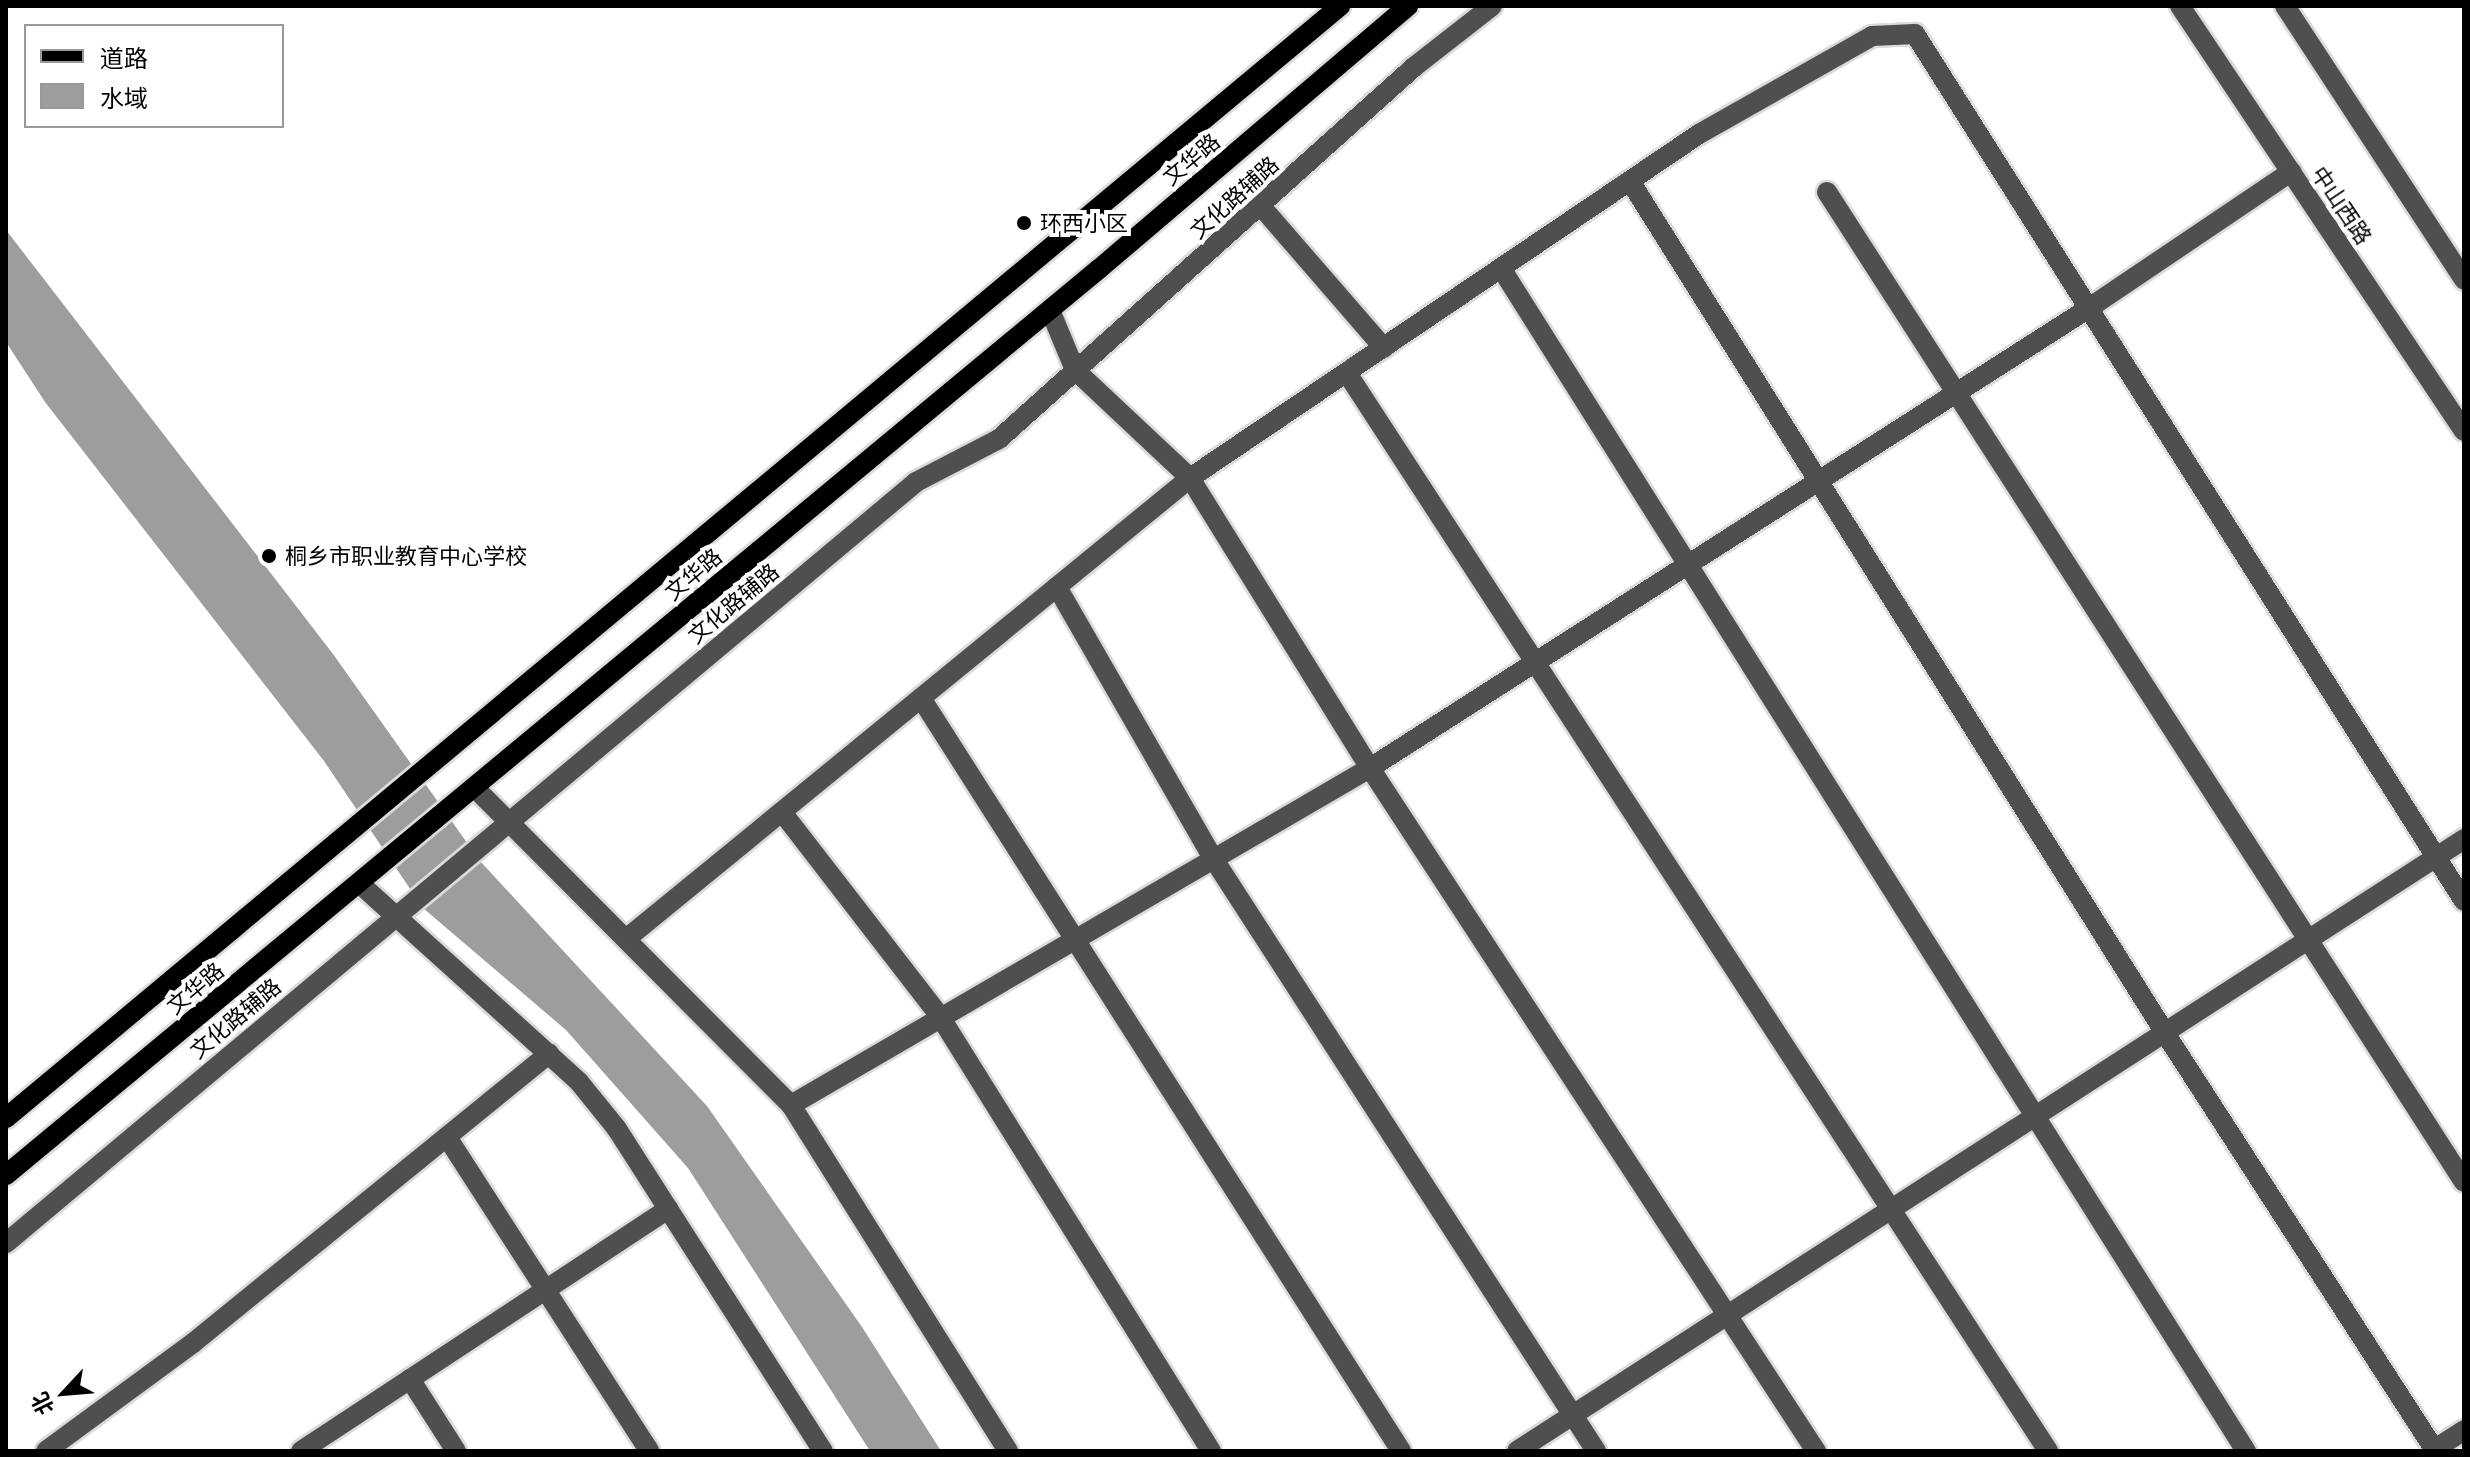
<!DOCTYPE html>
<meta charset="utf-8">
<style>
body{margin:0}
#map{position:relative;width:2470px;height:1457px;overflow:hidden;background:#fff;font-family:Ubuntu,"Noto Sans SC",sans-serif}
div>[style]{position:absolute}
.water>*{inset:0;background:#9d9d9d}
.roads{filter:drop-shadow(2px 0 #dbdbdb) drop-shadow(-2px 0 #dbdbdb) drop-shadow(0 2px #dbdbdb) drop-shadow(0 -2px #dbdbdb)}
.minor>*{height:20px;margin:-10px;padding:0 10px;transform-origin:10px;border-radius:10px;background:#4f4f4f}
.major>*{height:20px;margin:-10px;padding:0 10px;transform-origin:10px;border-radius:10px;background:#000}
.dots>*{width:22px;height:22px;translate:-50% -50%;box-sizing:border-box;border:4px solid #fff;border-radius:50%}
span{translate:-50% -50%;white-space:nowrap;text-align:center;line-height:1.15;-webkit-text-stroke:8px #fff;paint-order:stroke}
.street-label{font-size:22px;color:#000}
.poi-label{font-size:22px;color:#000}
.left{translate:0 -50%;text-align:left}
.frame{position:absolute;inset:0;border:8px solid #000;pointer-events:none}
.legend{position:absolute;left:24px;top:24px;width:260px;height:104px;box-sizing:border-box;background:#fff;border:2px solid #999;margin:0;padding:10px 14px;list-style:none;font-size:24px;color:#000}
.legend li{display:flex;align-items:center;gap:16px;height:40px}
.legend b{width:40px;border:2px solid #999}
.north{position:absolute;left:24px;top:1353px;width:80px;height:80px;-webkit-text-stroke:6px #fff;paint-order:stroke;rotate:244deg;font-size:22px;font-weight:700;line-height:32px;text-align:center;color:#000}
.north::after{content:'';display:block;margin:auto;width:28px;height:36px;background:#000;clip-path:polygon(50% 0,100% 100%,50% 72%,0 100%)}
</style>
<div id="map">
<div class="water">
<div style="clip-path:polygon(6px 230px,333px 654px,480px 861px,707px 1106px,862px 1327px,941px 1451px,870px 1451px,688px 1168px,566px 1030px,423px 908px,324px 761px,45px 402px,6px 342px)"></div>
</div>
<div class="roads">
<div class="minor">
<div style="left:2180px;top:6px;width:511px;rotate:56.25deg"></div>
<div style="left:2285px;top:6px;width:327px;rotate:56.8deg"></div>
<div style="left:1630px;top:181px;width:1006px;rotate:57.87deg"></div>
<div style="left:2165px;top:1033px;width:498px;rotate:57.1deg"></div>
<div style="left:1827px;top:192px;width:1177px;rotate:57.24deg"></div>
<div style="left:1260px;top:205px;width:189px;rotate:49.1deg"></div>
<div style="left:1501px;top:268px;width:1398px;rotate:57.8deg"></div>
<div style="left:1050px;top:310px;width:65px;rotate:67.4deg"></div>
<div style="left:1075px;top:370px;width:158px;rotate:43.2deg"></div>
<div style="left:1190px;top:478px;width:341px;rotate:58.2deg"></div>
<div style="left:1370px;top:768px;width:816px;rotate:56.86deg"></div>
<div style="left:1347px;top:373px;width:1286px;rotate:56.96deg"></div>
<div style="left:1057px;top:587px;width:313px;rotate:60.1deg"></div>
<div style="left:1213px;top:858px;width:706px;rotate:57.14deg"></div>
<div style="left:921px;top:698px;width:893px;rotate:57.48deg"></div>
<div style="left:474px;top:787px;width:449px;rotate:45.1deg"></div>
<div style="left:791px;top:1105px;width:408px;rotate:57.9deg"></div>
<div style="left:782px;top:812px;width:260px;rotate:52.3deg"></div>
<div style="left:941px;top:1018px;width:510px;rotate:58.05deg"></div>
<div style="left:359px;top:883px;width:297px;rotate:42.1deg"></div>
<div style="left:579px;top:1082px;width:60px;rotate:51deg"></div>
<div style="left:617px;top:1129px;width:382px;rotate:57.4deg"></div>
<div style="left:626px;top:939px;width:728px;rotate:-39.26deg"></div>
<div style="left:1190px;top:478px;width:614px;rotate:-34.05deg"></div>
<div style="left:1699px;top:134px;width:199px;rotate:-29.5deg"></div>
<div style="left:1872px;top:36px;width:43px;rotate:-2.7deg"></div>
<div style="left:1915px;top:34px;width:1026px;rotate:57.66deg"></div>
<div style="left:791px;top:1105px;width:670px;rotate:-30.2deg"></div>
<div style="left:1370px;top:768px;width:854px;rotate:-32.61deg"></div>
<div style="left:2089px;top:308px;width:244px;rotate:-34deg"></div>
<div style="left:447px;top:1137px;width:373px;rotate:57.2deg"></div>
<div style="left:6px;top:1243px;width:1186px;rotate:-39.9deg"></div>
<div style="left:916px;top:482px;width:93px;rotate:-27.4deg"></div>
<div style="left:999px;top:439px;width:557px;rotate:-41.87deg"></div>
<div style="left:1414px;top:67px;width:99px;rotate:-38deg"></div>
<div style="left:410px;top:1379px;width:85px;rotate:57.4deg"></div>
<div style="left:46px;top:1451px;width:182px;rotate:-36.3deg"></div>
<div style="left:193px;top:1343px;width:459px;rotate:-39.1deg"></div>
<div style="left:301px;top:1451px;width:440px;rotate:-33.4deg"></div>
<div style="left:1517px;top:1451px;width:1128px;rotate:-32.87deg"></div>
<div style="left:2432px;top:1451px;width:38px;rotate:-33deg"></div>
</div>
<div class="major">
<div style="left:6px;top:1118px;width:1737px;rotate:-39.81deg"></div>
<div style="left:6px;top:1175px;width:1420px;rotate:-39.66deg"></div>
<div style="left:1099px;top:269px;width:406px;rotate:-40.4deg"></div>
</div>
</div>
<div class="dots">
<div style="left:1024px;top:223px;background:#000"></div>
<div style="left:269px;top:556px;background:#000"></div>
</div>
<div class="street-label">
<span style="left:1191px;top:159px;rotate:-40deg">文华路</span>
<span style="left:1234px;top:197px;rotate:-42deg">文化路辅路</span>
<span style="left:2342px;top:205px;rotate:56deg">中山西路</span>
<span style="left:693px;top:574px;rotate:-40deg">文华路</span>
<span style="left:733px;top:603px;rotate:-40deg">文化路辅路</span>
<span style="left:195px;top:988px;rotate:-40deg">文华路</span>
<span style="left:235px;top:1018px;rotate:-40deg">文化路辅路</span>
</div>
<div class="poi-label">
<span class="left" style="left:1040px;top:223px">环西小区</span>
<span class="left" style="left:285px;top:556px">桐乡市职业教育中心学校</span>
</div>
<div class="frame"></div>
<ul class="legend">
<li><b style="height:10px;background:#000"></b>道路</li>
<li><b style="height:22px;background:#9d9d9d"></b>水域</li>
</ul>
<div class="north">北</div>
</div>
